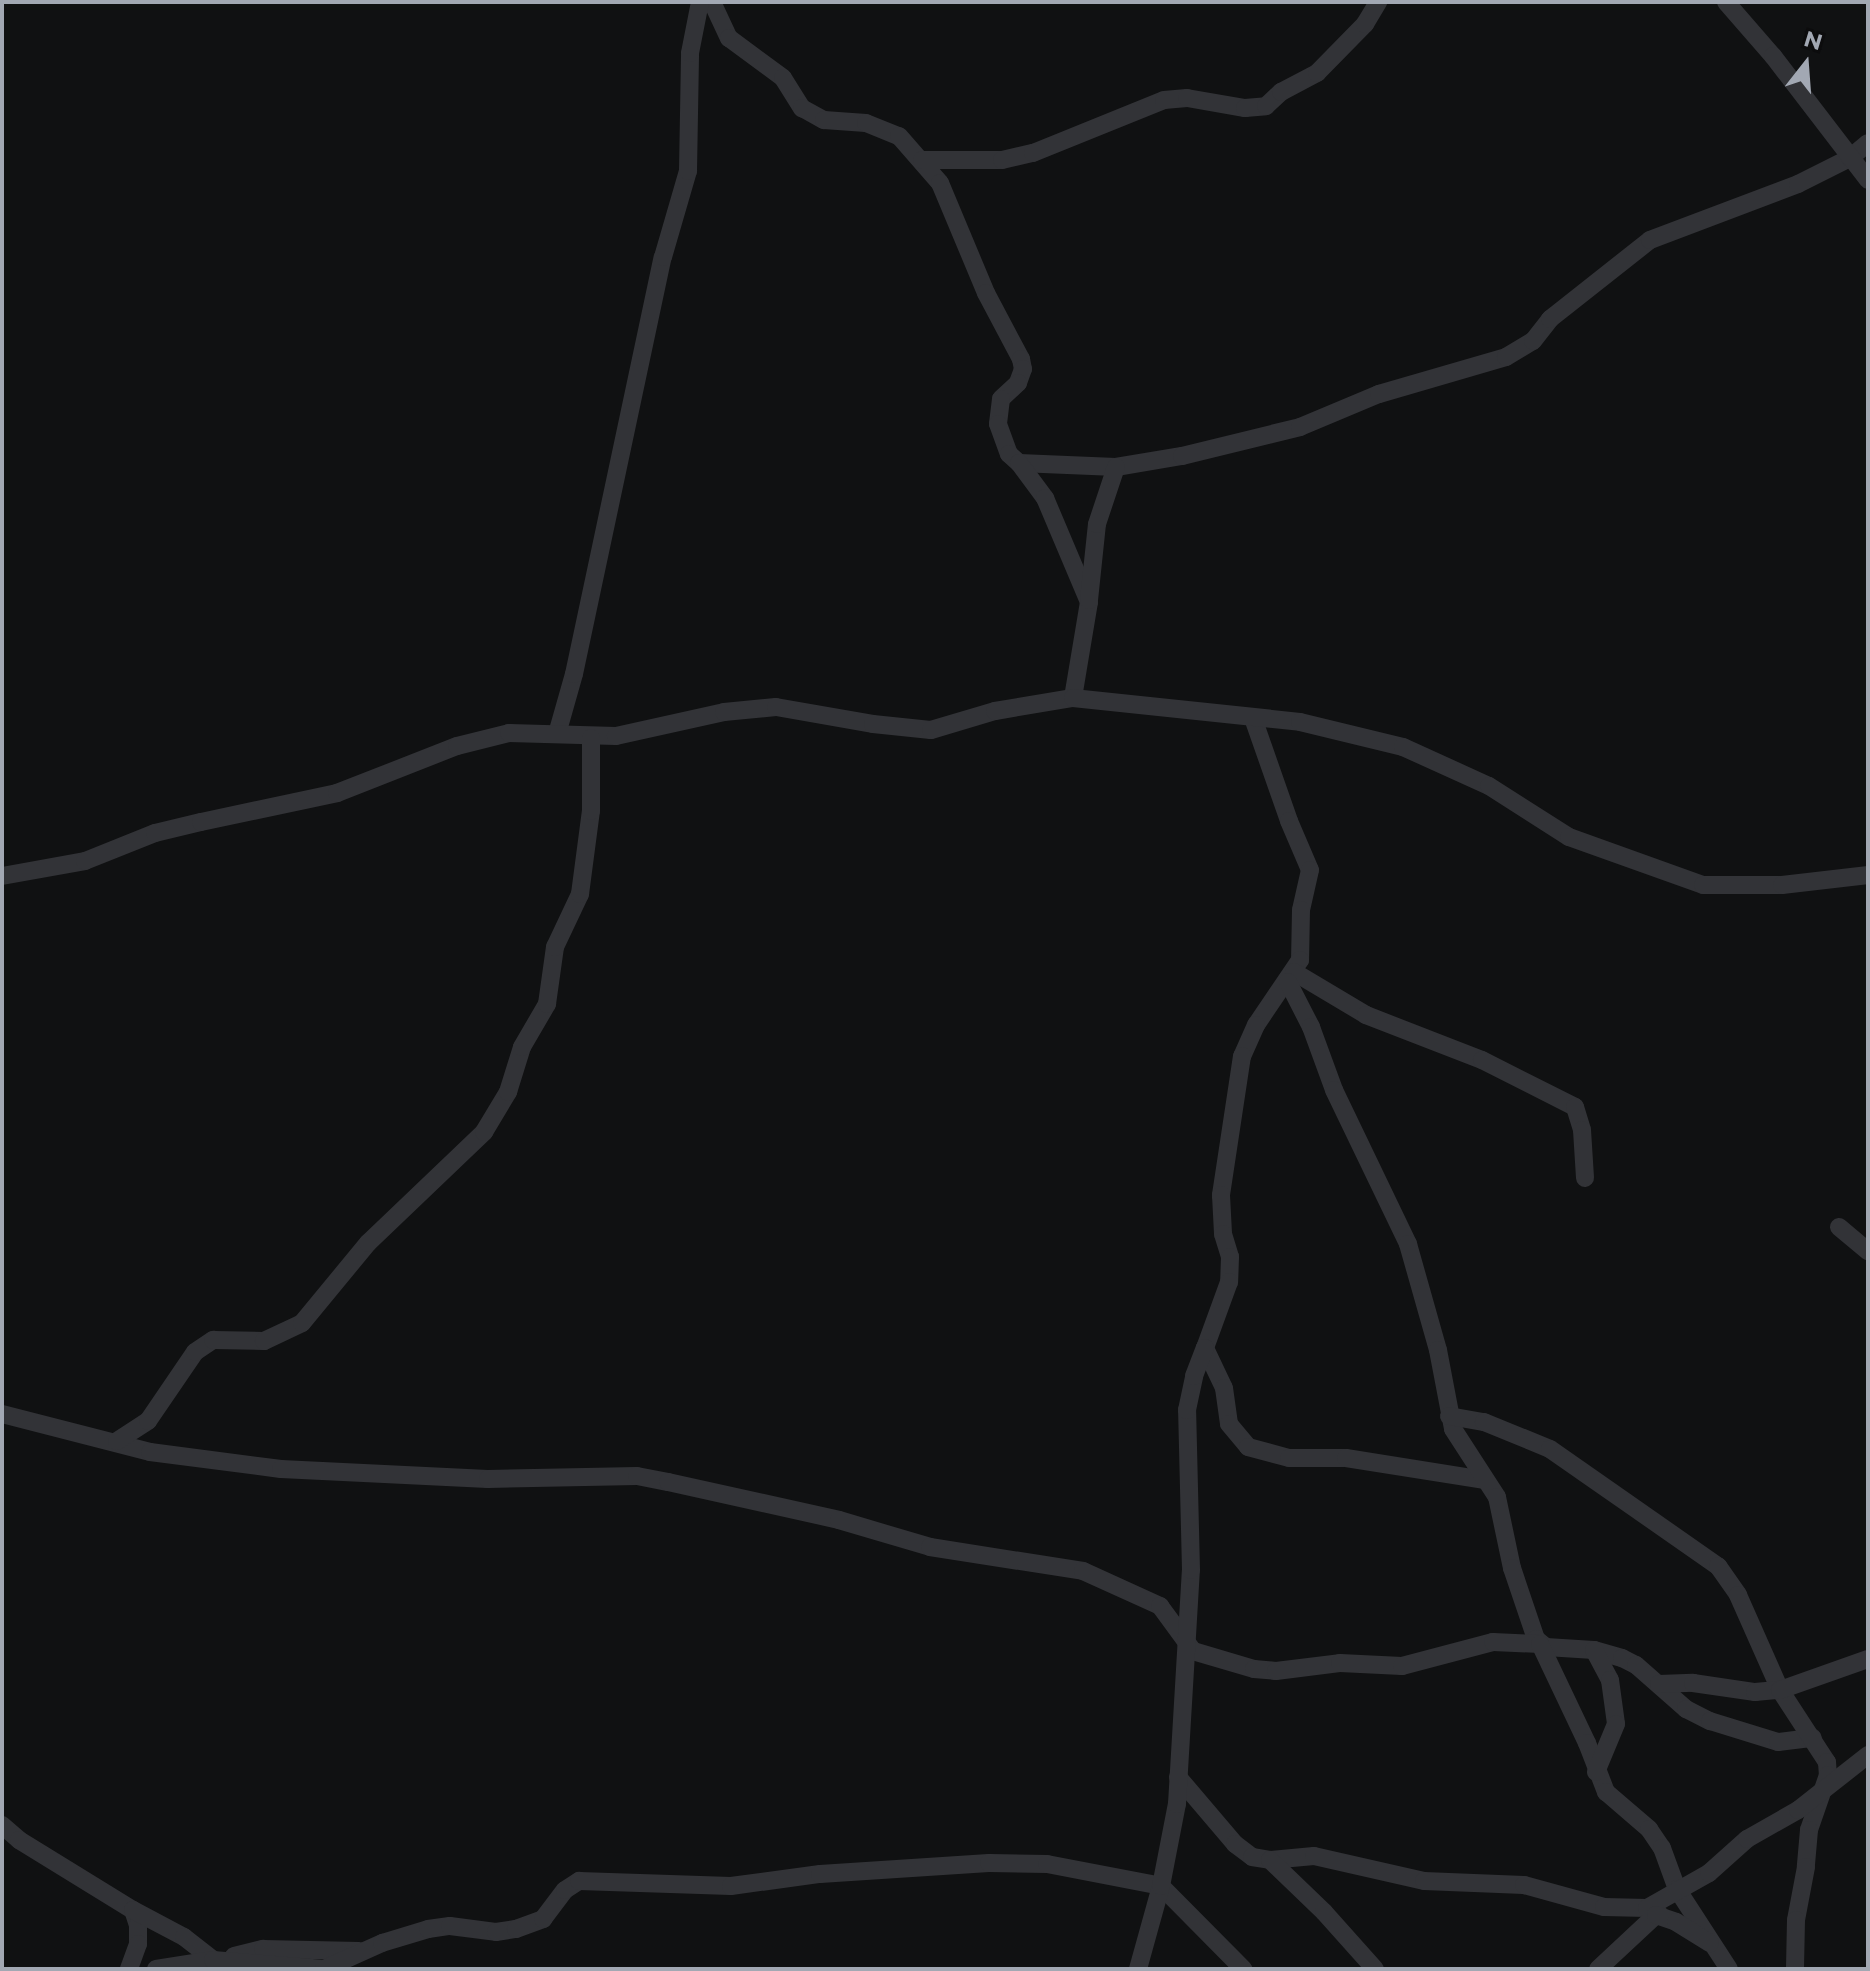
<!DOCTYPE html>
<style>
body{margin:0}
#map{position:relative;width:1870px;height:1971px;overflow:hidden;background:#101112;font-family:Montserrat,sans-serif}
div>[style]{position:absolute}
.street>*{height:18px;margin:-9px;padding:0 9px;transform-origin:9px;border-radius:9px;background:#323337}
span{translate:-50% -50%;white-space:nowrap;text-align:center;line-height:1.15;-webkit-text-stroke:6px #0c0c0d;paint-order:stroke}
.frame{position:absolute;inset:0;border:4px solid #a2a8b3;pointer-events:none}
.north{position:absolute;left:1766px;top:24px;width:80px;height:80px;-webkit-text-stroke:6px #0c0c0d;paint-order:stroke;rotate:17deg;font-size:22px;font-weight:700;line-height:32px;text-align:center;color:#a2a8b3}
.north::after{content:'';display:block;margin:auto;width:28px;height:36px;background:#a2a8b3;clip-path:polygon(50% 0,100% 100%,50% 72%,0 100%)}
</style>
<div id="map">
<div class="street">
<div style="left:712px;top:2px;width:40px;rotate:65deg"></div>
<div style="left:729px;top:38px;width:67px;rotate:36.5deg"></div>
<div style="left:783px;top:78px;width:36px;rotate:58deg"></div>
<div style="left:802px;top:108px;width:25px;rotate:29deg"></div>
<div style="left:824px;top:120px;width:42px;rotate:4.1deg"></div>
<div style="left:866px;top:123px;width:35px;rotate:22deg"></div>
<div style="left:899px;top:136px;width:62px;rotate:48.9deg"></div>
<div style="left:940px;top:183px;width:119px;rotate:67.3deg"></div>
<div style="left:986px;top:293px;width:75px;rotate:62.1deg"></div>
<div style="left:1021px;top:359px;width:10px;rotate:79deg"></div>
<div style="left:1023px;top:369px;width:15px;rotate:110deg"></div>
<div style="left:1018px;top:383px;width:23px;rotate:137deg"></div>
<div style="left:1001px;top:399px;width:25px;rotate:97deg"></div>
<div style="left:998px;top:424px;width:32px;rotate:70deg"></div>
<div style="left:1009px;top:454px;width:13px;rotate:42deg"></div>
<div style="left:1019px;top:463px;width:97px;rotate:2.4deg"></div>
<div style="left:1116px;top:467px;width:67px;rotate:-9.5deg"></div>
<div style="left:1182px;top:456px;width:122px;rotate:-13.8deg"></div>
<div style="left:1300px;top:427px;width:86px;rotate:-22.7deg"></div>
<div style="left:1379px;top:394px;width:132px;rotate:-16.2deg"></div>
<div style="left:1506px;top:357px;width:31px;rotate:-31deg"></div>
<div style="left:1533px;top:341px;width:28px;rotate:-52deg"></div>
<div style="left:1550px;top:319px;width:127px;rotate:-38.3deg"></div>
<div style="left:1650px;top:240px;width:158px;rotate:-20.7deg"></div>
<div style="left:1798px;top:184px;width:58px;rotate:-26.6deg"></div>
<div style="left:1850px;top:158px;width:23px;rotate:-40deg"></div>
<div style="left:1726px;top:2px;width:72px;rotate:49deg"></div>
<div style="left:1773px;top:56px;width:156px;rotate:52.5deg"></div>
<div style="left:922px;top:160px;width:80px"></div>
<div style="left:1002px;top:160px;width:32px;rotate:-13deg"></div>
<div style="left:1033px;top:153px;width:141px;rotate:-22deg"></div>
<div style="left:1164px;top:100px;width:23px;rotate:-5deg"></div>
<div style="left:1187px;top:98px;width:59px;rotate:9.8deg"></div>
<div style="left:1245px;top:108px;width:21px;rotate:-5deg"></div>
<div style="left:1266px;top:106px;width:21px;rotate:-43deg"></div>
<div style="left:1281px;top:92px;width:41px;rotate:-27.8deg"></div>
<div style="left:1317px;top:73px;width:69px;rotate:-45.6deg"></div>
<div style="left:1365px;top:24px;width:26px;rotate:-59deg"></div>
<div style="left:1019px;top:463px;width:44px;rotate:53.4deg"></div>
<div style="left:1045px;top:498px;width:113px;rotate:67.1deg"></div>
<div style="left:1089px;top:602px;width:97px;rotate:99.5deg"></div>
<div style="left:1089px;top:600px;width:76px;rotate:-84deg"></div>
<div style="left:1097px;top:524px;width:60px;rotate:-71.6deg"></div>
<div style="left:1253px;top:718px;width:109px;rotate:70.7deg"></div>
<div style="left:1289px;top:821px;width:53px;rotate:66.8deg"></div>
<div style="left:1310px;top:870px;width:41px;rotate:102.7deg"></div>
<div style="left:1301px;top:910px;width:50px;rotate:91.1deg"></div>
<div style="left:1300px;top:960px;width:78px;rotate:124.1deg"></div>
<div style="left:1256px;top:1025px;width:34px;rotate:114deg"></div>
<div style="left:1242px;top:1056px;width:141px;rotate:98.6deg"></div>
<div style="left:1221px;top:1195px;width:39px;rotate:87deg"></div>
<div style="left:1223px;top:1234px;width:24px;rotate:73deg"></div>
<div style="left:1230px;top:1257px;width:25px;rotate:92deg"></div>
<div style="left:1229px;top:1282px;width:70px;rotate:110deg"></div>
<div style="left:1205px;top:1348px;width:44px;rotate:64.6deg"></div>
<div style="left:1224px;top:1388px;width:36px;rotate:82deg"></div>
<div style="left:1229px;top:1424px;width:30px;rotate:50deg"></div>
<div style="left:1248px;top:1447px;width:42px;rotate:15deg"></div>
<div style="left:1289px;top:1458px;width:57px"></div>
<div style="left:1346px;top:1458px;width:141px;rotate:9deg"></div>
<div style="left:557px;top:734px;width:62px;rotate:-74.2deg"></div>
<div style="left:574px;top:674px;width:426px;rotate:-78deg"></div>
<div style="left:663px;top:257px;width:90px;rotate:-73.8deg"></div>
<div style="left:688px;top:171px;width:118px;rotate:-89deg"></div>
<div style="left:690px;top:53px;width:52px;rotate:-78.9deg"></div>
<div style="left:2px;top:876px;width:84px;rotate:-10.2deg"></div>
<div style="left:85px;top:861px;width:75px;rotate:-21.8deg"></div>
<div style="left:155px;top:833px;width:47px;rotate:-13.4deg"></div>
<div style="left:201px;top:822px;width:139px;rotate:-12deg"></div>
<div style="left:337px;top:793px;width:129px;rotate:-21.4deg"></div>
<div style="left:457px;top:746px;width:54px;rotate:-14deg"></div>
<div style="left:509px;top:733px;width:107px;rotate:1.6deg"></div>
<div style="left:616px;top:736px;width:111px;rotate:-12.5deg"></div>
<div style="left:724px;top:712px;width:52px;rotate:-5.5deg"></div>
<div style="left:776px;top:707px;width:98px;rotate:9.9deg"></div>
<div style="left:873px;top:724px;width:58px;rotate:5.9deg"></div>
<div style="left:931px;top:730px;width:67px;rotate:-16.5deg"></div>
<div style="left:995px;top:711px;width:79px;rotate:-9.5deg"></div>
<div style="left:1073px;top:698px;width:228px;rotate:6deg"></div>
<div style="left:1300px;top:722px;width:106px;rotate:13.6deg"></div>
<div style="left:1403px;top:747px;width:94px;rotate:24.4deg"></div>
<div style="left:1489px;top:786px;width:95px;rotate:32.5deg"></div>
<div style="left:1569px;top:837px;width:142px;rotate:19.7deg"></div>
<div style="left:1703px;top:885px;width:79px"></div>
<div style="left:1782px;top:885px;width:87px;rotate:-6.6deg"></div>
<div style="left:1294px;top:972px;width:84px;rotate:30.8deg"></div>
<div style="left:1366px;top:1015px;width:124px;rotate:21.2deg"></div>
<div style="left:1482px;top:1060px;width:104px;rotate:26.8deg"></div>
<div style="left:1575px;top:1107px;width:24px;rotate:73deg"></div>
<div style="left:1582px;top:1130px;width:48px;rotate:86.4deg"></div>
<div style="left:1288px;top:982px;width:51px;rotate:62.9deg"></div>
<div style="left:1311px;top:1027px;width:67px;rotate:69.9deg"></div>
<div style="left:1334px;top:1090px;width:171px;rotate:64.3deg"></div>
<div style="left:1408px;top:1244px;width:110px;rotate:74.2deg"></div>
<div style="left:1438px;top:1350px;width:80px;rotate:79.2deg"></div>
<div style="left:1453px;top:1429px;width:81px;rotate:57.1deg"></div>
<div style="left:1497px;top:1497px;width:73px;rotate:78.1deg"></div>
<div style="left:1512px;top:1568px;width:75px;rotate:71.3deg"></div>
<div style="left:1536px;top:1639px;width:13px;rotate:39deg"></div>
<div style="left:1546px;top:1647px;width:48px;rotate:3.6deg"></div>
<div style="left:1594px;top:1650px;width:29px;rotate:16deg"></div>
<div style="left:1622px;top:1658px;width:16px;rotate:27deg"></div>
<div style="left:1636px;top:1665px;width:67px;rotate:41.3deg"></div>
<div style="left:1686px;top:1709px;width:27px;rotate:27deg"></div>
<div style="left:1710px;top:1721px;width:71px;rotate:17.2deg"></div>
<div style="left:1778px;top:1742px;width:35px;rotate:-7deg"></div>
<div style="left:1839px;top:1227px;width:38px;rotate:40deg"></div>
<div style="left:2px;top:1414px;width:153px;rotate:14.4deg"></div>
<div style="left:150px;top:1452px;width:132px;rotate:7.4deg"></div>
<div style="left:281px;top:1469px;width:207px;rotate:2.8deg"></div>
<div style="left:488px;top:1479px;width:149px;rotate:-1.2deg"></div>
<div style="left:637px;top:1476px;width:32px;rotate:11deg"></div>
<div style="left:668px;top:1482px;width:175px;rotate:12.5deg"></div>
<div style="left:839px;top:1520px;width:95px;rotate:16.5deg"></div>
<div style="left:930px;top:1547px;width:155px;rotate:8.9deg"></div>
<div style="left:1083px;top:1571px;width:85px;rotate:24.4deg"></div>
<div style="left:1160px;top:1606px;width:56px;rotate:53.7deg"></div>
<div style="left:1193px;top:1651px;width:64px;rotate:16.4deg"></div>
<div style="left:1254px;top:1669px;width:22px;rotate:5deg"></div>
<div style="left:1276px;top:1671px;width:64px;rotate:-7.1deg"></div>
<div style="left:1340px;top:1663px;width:62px;rotate:2.8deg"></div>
<div style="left:1402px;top:1666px;width:94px;rotate:-14.8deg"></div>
<div style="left:1493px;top:1642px;width:47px;rotate:2.4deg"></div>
<div style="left:1540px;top:1644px;width:110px;rotate:64.6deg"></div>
<div style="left:1587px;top:1743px;width:53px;rotate:68.8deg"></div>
<div style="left:1606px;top:1792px;width:57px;rotate:40.7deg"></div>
<div style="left:1649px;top:1829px;width:23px;rotate:56deg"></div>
<div style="left:1662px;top:1848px;width:44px;rotate:69.9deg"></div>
<div style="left:1677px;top:1889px;width:95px;rotate:57deg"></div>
<div style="left:1449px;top:1416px;width:36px;rotate:10deg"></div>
<div style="left:1484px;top:1422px;width:71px;rotate:22.2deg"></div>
<div style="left:1550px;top:1449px;width:205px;rotate:34.9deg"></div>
<div style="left:1718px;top:1566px;width:35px;rotate:55deg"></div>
<div style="left:1738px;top:1595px;width:104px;rotate:66.1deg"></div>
<div style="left:1780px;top:1690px;width:86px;rotate:56.9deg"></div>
<div style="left:1827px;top:1762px;width:13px;rotate:86deg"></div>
<div style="left:1828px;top:1775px;width:58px;rotate:109.1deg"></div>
<div style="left:1809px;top:1830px;width:37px;rotate:95deg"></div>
<div style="left:1806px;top:1867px;width:54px;rotate:100.7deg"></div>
<div style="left:1796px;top:1920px;width:49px;rotate:91.2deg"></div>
<div style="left:117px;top:1441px;width:37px;rotate:-33deg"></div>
<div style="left:148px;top:1421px;width:83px;rotate:-55.7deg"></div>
<div style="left:195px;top:1352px;width:22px;rotate:-34deg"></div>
<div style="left:213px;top:1340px;width:51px;rotate:1.1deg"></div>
<div style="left:264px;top:1341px;width:42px;rotate:-25.3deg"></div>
<div style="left:302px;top:1323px;width:104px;rotate:-50.5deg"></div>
<div style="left:368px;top:1243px;width:161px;rotate:-43.7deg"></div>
<div style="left:484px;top:1132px;width:47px;rotate:-59deg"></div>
<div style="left:508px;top:1092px;width:47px;rotate:-72.7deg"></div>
<div style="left:522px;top:1047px;width:50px;rotate:-59.8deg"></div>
<div style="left:547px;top:1004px;width:58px;rotate:-82deg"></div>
<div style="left:555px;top:947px;width:59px;rotate:-64.7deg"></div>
<div style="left:580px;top:894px;width:84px;rotate:-82.5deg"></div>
<div style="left:591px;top:811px;width:73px;rotate:-90deg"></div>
<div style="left:1594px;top:1650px;width:34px;rotate:62deg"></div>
<div style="left:1610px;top:1680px;width:44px;rotate:82.2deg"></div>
<div style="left:1616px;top:1724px;width:52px;rotate:112.6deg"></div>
<div style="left:1659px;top:1684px;width:34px;rotate:-2deg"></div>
<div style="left:1693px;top:1683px;width:63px;rotate:8.3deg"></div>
<div style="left:1755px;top:1692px;width:25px;rotate:-5deg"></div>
<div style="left:1780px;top:1690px;width:93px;rotate:-19.4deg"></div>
<div style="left:1178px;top:1777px;width:88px;rotate:49.6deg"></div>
<div style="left:1235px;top:1844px;width:21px;rotate:37deg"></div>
<div style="left:1252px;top:1857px;width:18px;rotate:9deg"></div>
<div style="left:1270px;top:1860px;width:44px;rotate:-5.2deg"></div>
<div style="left:1314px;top:1856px;width:113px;rotate:12.8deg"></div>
<div style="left:1424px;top:1881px;width:100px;rotate:2.3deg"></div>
<div style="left:1524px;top:1885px;width:83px;rotate:15.4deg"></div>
<div style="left:1604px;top:1907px;width:43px;rotate:1.3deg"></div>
<div style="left:1647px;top:1908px;width:15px;rotate:28deg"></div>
<div style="left:2px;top:1825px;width:23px;rotate:41deg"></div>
<div style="left:19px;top:1840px;width:134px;rotate:31.6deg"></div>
<div style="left:133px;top:1910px;width:16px;rotate:72deg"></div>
<div style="left:138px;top:1925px;width:19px;rotate:90deg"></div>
<div style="left:138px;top:1944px;width:27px;rotate:110deg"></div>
<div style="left:1270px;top:1860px;width:75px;rotate:43.9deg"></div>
<div style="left:1324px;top:1912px;width:76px;rotate:48.2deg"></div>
<div style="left:1647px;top:1908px;width:71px;rotate:-29.4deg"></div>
<div style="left:1709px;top:1873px;width:51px;rotate:-41.8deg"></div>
<div style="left:1747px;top:1839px;width:59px;rotate:-29.6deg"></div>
<div style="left:1798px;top:1810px;width:89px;rotate:-38.2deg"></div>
<div style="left:133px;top:1910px;width:58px;rotate:27.9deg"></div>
<div style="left:184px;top:1937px;width:37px;rotate:38deg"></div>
<div style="left:234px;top:1956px;width:30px;rotate:-14deg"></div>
<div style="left:263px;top:1949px;width:96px;rotate:1.2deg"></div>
<div style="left:156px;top:1969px;width:58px;rotate:-9deg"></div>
<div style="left:213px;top:1960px;width:111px;rotate:4.6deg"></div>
<div style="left:324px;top:1969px;width:64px;rotate:-24.1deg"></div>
<div style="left:382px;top:1943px;width:48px;rotate:-16.9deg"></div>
<div style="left:428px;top:1929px;width:22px;rotate:-8deg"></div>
<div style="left:450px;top:1926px;width:46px;rotate:7.4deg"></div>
<div style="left:496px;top:1932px;width:20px;rotate:-9deg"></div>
<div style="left:516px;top:1929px;width:29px;rotate:-20deg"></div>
<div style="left:543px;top:1919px;width:36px;rotate:-53deg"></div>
<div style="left:565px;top:1890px;width:17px;rotate:-33deg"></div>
<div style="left:579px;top:1881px;width:152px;rotate:1.9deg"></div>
<div style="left:731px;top:1886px;width:90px;rotate:-7.7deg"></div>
<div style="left:820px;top:1874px;width:169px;rotate:-3.7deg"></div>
<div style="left:989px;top:1863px;width:58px;rotate:1deg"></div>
<div style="left:1047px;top:1864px;width:116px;rotate:10.9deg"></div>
<div style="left:1161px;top:1886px;width:117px;rotate:45.3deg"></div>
<div style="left:1138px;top:1969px;width:86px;rotate:-74.5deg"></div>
<div style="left:1161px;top:1886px;width:84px;rotate:-79deg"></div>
<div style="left:1177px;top:1804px;width:234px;rotate:-86.6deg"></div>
<div style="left:1191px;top:1570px;width:160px;rotate:-91.4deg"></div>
<div style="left:1187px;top:1410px;width:35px;rotate:-78deg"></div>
<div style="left:1194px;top:1376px;width:30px;rotate:-69deg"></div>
<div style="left:1598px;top:1969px;width:79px;rotate:-43deg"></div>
<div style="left:1656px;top:1915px;width:21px;rotate:19deg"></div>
<div style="left:1676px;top:1922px;width:40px;rotate:32deg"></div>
</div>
<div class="frame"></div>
<div class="north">N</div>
</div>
